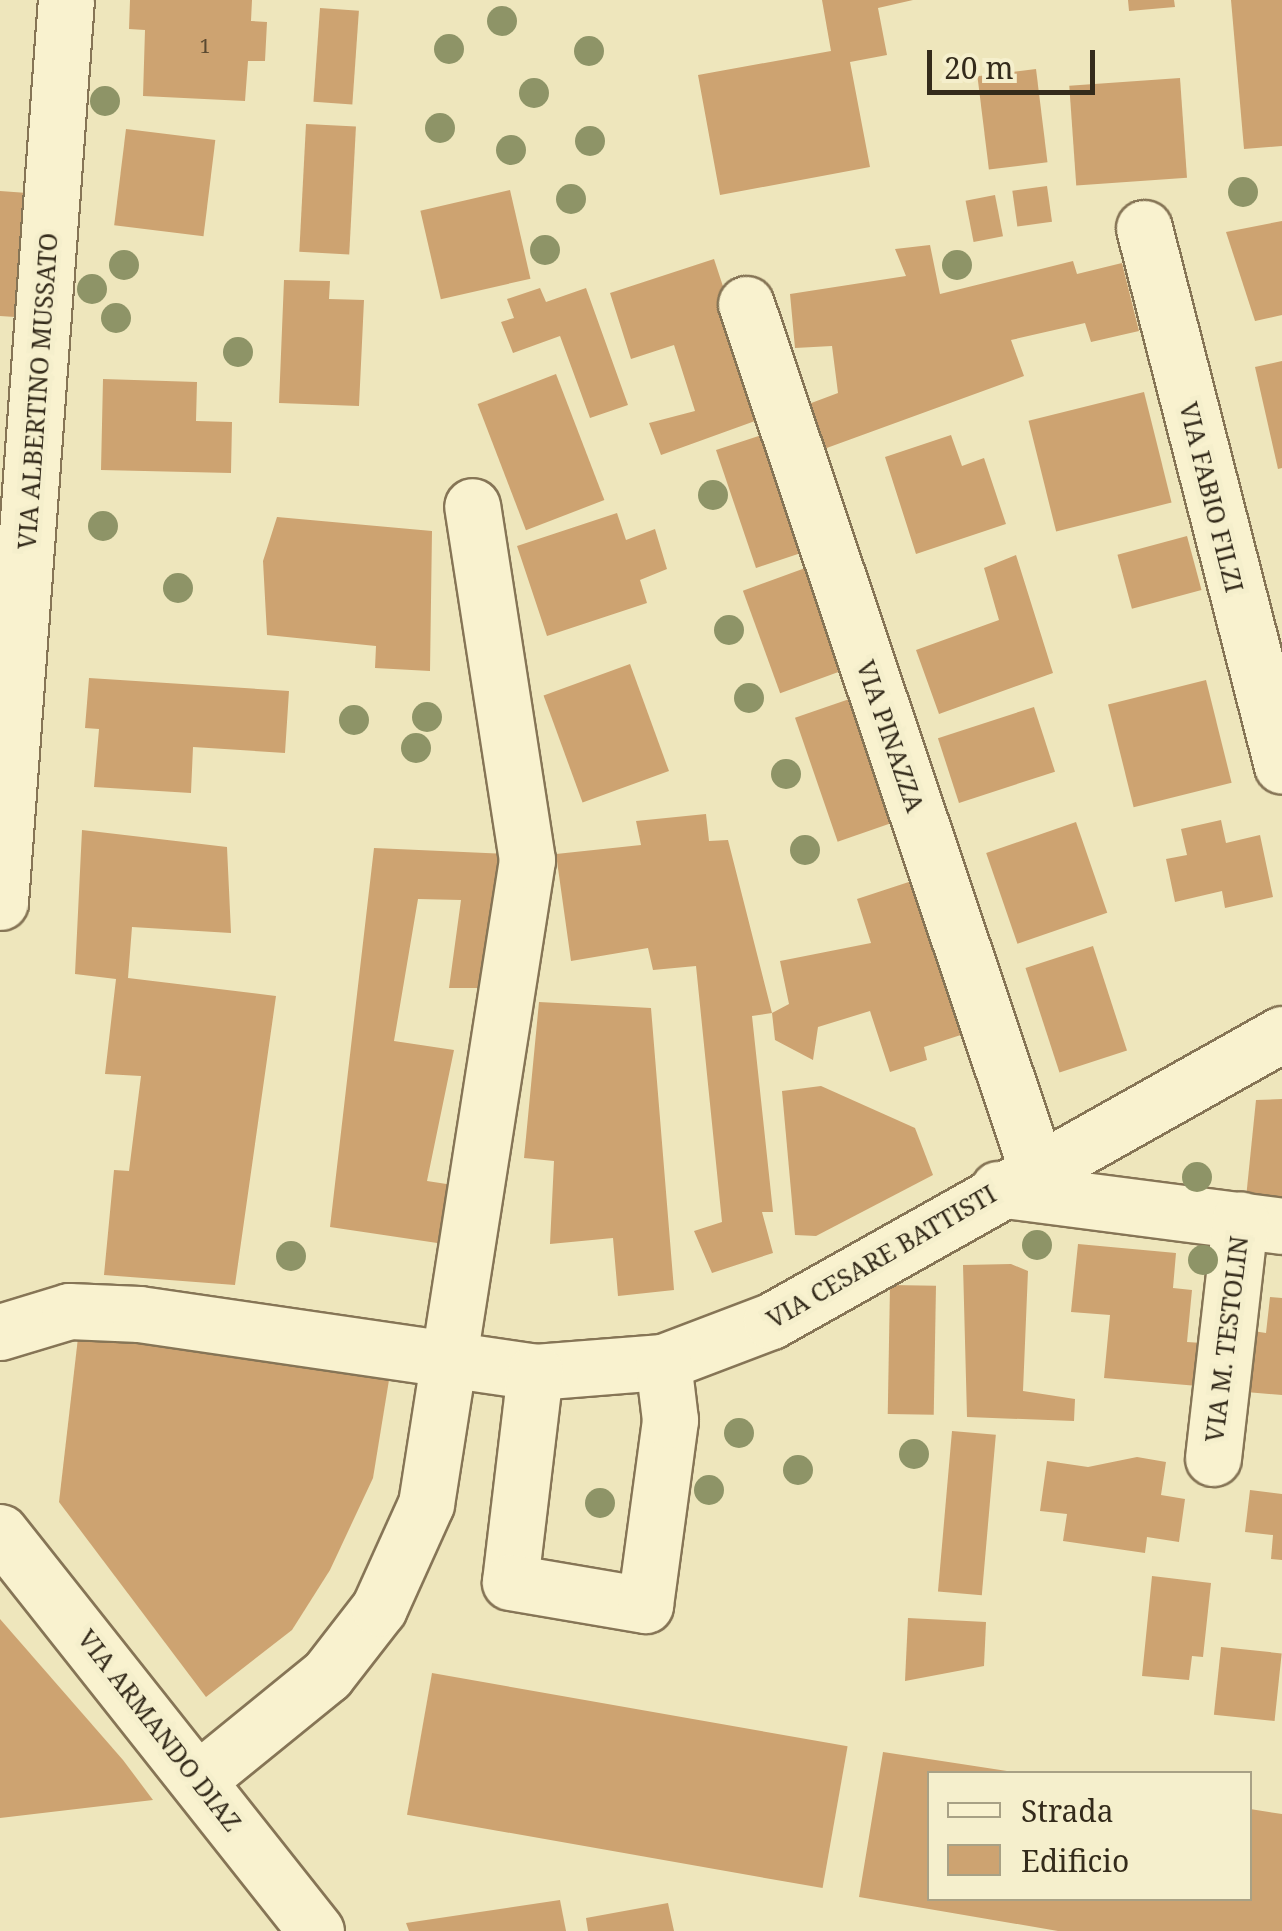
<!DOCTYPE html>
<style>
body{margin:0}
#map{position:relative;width:1282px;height:1931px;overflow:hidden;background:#eee6bc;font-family:"Noto Serif",serif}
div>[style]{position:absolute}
.building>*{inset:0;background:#cda371;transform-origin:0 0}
.roads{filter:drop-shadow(2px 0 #867556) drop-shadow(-2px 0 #867556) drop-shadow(0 2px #867556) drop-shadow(0 -2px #867556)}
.minor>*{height:55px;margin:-27.5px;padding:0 27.5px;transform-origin:27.5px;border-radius:27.5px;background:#f9f2cf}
.trees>*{width:30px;height:30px;margin:-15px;border-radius:50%;background:#8e9467}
span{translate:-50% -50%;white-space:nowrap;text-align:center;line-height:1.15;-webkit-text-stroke:10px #f5efcc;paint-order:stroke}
.number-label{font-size:20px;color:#5a4930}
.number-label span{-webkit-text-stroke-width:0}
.street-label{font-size:25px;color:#342b1b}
.legend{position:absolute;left:927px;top:1771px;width:325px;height:130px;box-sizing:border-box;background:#f5efcc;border:2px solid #a8a185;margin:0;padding:12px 18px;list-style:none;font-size:30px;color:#342b1b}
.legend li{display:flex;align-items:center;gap:20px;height:50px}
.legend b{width:50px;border:2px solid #a8a185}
.scale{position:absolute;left:927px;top:50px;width:168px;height:45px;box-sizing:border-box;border:5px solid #342b1b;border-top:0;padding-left:12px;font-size:30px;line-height:35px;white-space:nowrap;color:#342b1b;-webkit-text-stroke:8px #f5efcc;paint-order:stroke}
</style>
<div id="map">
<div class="building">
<div style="clip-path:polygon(130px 0,252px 0,251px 21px,267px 22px,265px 61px,248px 61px,245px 101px,143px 96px,145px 30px,129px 29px)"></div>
<div style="clip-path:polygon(822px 0,913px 0,878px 8px,887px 55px,850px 62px,870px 167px,720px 195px,698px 75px,831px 51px)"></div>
<div style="clip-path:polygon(1128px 0,1174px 0,1175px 7px,1129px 11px)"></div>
<div style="clip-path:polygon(1231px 0,1282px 0,1282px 146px,1244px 149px)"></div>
<div style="left:320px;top:8px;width:39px;height:94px;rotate:4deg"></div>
<div style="left:1036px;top:69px;width:94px;height:59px;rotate:83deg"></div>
<div style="left:1180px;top:78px;width:100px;height:111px;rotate:86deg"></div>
<div style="left:306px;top:124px;width:50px;height:128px;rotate:3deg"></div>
<div style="left:126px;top:129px;width:90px;height:97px;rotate:7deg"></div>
<div style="left:1047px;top:186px;width:36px;height:35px;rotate:82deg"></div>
<div style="left:510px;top:190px;width:91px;height:92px;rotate:77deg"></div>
<div style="clip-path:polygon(0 191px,41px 194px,35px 296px,16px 295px,15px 317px,0 316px)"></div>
<div style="left:995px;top:195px;width:42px;height:30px;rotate:79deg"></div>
<div style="clip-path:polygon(1282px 221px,1282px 315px,1255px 321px,1226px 232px)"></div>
<div style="clip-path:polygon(930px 245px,940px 294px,1073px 261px,1077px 274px,1122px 263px,1139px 331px,1091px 342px,1085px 323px,1011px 340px,1024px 376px,813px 453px,798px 408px,838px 393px,832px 346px,795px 348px,790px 294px,906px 276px,895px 249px)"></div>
<div style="clip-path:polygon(714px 259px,766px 417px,661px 455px,649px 423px,695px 411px,674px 345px,631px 359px,610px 293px)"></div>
<div style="clip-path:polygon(284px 280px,330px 281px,329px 299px,364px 300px,359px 406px,279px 403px)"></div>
<div style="clip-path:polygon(540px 288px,546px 302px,586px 288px,628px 405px,590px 418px,560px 336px,513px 353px,501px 322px,514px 318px,507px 299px)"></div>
<div style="clip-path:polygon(1282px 361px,1282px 468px,1278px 469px,1255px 367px)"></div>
<div style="left:556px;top:374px;width:135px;height:84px;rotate:69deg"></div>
<div style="clip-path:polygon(103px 379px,197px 382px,196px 421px,232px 422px,231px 473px,101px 470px)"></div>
<div style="left:1144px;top:392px;width:114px;height:119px;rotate:76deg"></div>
<div style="clip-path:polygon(768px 433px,816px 548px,756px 568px,716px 450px)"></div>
<div style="clip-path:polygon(951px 435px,962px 466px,984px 458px,1006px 524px,916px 554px,885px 457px)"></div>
<div style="clip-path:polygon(617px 513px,626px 540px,655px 529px,667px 569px,640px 580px,647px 603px,547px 636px,517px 546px)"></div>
<div style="clip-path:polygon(277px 517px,432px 531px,430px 671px,375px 668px,376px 646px,267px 635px,263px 561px)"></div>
<div style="left:1187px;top:536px;width:56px;height:72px;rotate:75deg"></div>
<div style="clip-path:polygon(1016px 555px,1053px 673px,939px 714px,916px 650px,999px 620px,984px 568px)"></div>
<div style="left:819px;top:563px;width:109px;height:81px;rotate:70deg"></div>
<div style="left:630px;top:664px;width:114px;height:92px;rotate:70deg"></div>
<div style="clip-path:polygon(89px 678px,289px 691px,285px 753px,193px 747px,191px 793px,94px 787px,99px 729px,85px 728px)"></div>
<div style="left:1206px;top:680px;width:106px;height:101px;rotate:76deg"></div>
<div style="left:864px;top:694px;width:131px;height:73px;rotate:71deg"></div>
<div style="left:1034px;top:707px;width:68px;height:101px;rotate:72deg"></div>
<div style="clip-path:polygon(706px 814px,709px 841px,728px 840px,772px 1013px,752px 1016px,773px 1212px,762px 1212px,773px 1253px,712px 1273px,694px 1231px,722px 1222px,696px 966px,653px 970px,648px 948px,571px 961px,556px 854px,641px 845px,636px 821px)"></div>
<div style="clip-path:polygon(1221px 820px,1226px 843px,1260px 835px,1273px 897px,1225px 908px,1222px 891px,1175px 902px,1166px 859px,1187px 855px,1181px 829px)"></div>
<div style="left:1076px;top:822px;width:96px;height:95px;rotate:71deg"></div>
<div style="clip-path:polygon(82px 830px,227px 847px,231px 933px,132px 927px,128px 978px,276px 996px,235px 1285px,104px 1275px,114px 1170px,129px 1171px,141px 1076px,105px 1074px,116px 979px,75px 974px)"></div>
<div style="clip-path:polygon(374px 848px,508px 854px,494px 988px,449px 988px,461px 900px,418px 899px,394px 1041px,454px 1050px,427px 1181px,453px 1185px,444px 1244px,330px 1227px)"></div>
<div style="clip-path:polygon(924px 877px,976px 1030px,924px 1047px,927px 1060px,890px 1072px,870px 1011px,818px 1027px,813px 1060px,775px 1040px,772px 1013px,789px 1004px,780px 961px,871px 943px,857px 899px)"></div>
<div style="left:1093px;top:946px;width:110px;height:71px;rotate:72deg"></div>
<div style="clip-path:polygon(539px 1002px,651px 1008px,674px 1290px,618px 1296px,613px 1238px,550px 1244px,554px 1161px,524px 1158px)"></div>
<div style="clip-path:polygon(821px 1086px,915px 1128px,933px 1175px,816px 1236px,795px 1235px,782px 1091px)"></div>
<div style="clip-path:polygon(1282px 1099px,1282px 1196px,1246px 1198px,1256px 1100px)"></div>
<div style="clip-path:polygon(1078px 1244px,1176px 1253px,1173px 1288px,1192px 1290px,1187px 1342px,1202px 1343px,1198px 1386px,1104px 1378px,1110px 1315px,1071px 1312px)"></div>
<div style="clip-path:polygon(1011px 1264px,1028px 1271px,1023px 1391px,1075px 1399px,1074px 1421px,967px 1417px,963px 1265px)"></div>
<div style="left:890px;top:1285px;width:46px;height:129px;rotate:1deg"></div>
<div style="clip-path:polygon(1270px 1297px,1282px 1298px,1282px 1395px,1246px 1392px,1253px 1331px,1266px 1333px)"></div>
<div style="clip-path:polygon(79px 1329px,389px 1380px,373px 1478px,330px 1570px,292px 1630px,206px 1697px,59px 1502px)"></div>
<div style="left:952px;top:1431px;width:44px;height:161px;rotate:5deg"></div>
<div style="clip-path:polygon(1137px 1457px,1166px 1462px,1161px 1495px,1185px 1499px,1179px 1542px,1147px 1537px,1145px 1553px,1063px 1541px,1067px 1514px,1040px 1511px,1047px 1461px,1088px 1467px)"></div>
<div style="clip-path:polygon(1250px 1490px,1282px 1494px,1282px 1560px,1271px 1559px,1273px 1535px,1245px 1532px)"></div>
<div style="clip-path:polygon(1152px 1576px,1211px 1583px,1203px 1657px,1192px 1656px,1189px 1680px,1142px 1676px)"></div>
<div style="clip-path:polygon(908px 1618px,986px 1622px,984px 1666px,905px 1681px)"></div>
<div style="clip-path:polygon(0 1619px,123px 1760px,153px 1800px,0 1818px)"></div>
<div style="left:1221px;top:1647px;width:61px;height:68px;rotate:6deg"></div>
<div style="left:432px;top:1673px;width:422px;height:144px;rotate:10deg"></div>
<div style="clip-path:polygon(883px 1752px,1007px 1771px,929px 1774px,929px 1898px,1250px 1898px,1250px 1809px,1282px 1814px,1282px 1931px,1058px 1931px,859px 1897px)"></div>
<div style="clip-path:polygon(560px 1900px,566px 1931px,409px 1931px,406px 1923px)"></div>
<div style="clip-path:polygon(668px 1903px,674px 1931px,588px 1931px,586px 1918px)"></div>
</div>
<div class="roads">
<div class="minor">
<div style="left:1144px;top:228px;width:555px;rotate:75.61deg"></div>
<div style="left:746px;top:304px;width:910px;rotate:71.43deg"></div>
<div style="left:0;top:902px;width:904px;rotate:-85.82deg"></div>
<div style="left:998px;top:1189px;width:286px;rotate:7.4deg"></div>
<div style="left:0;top:1332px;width:72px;rotate:-16.9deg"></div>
<div style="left:69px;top:1311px;width:70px;rotate:2.5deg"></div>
<div style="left:139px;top:1314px;width:400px;rotate:8.3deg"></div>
<div style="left:535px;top:1372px;width:128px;rotate:-4.5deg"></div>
<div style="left:663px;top:1362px;width:116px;rotate:-20.8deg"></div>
<div style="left:771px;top:1321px;width:586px;rotate:-29.32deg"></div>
<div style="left:535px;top:1372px;width:211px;rotate:96.8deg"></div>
<div style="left:510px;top:1582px;width:137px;rotate:9.7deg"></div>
<div style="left:645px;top:1605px;width:187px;rotate:-82.3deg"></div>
<div style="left:670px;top:1420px;width:58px;rotate:-96.9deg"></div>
<div style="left:1213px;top:1458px;width:240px;rotate:-83.5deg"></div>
<div style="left:0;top:1532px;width:509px;rotate:51.62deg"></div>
<div style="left:199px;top:1779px;width:165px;rotate:-39.1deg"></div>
<div style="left:327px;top:1675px;width:85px;rotate:-52.2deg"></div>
<div style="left:379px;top:1608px;width:114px;rotate:-65.7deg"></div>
<div style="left:426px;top:1504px;width:652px;rotate:-81.09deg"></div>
<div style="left:527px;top:860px;width:358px;rotate:-98.8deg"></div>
</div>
</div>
<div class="trees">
<div style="left:502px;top:21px"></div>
<div style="left:449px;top:49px"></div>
<div style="left:589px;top:51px"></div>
<div style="left:534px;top:93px"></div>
<div style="left:105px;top:101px"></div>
<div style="left:440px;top:128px"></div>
<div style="left:590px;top:141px"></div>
<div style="left:511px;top:150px"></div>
<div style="left:1243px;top:192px"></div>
<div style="left:571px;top:199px"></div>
<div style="left:545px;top:250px"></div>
<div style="left:124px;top:265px"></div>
<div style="left:957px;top:265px"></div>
<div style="left:92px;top:289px"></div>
<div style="left:116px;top:318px"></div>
<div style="left:238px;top:352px"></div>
<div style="left:713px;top:495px"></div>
<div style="left:103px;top:526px"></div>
<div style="left:178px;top:588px"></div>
<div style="left:729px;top:630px"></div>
<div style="left:749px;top:698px"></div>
<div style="left:427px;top:717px"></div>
<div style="left:354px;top:720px"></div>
<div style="left:416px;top:748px"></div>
<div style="left:786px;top:774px"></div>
<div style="left:805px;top:850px"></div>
<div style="left:1197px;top:1177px"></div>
<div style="left:1037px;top:1245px"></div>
<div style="left:291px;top:1256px"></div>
<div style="left:1203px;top:1260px"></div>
<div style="left:739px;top:1433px"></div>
<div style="left:914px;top:1454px"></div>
<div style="left:798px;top:1470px"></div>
<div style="left:709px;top:1490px"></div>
<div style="left:600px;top:1503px"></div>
</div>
<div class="number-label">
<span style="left:205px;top:45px">1</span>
</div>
<div class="street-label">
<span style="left:37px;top:391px;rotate:-86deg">VIA ALBERTINO MUSSATO</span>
<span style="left:1212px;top:497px;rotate:76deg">VIA FABIO FILZI</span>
<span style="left:891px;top:736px;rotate:71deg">VIA PINAZZA</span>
<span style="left:881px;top:1256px;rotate:-30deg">VIA CESARE BATTISTI</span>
<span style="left:1226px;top:1339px;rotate:-83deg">VIA M. TESTOLIN</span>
<span style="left:160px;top:1730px;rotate:52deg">VIA ARMANDO DIAZ</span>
</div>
<ul class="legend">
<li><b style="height:12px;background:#f9f2cf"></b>Strada</li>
<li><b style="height:28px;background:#cda371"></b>Edificio</li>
</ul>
<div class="scale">20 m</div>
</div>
